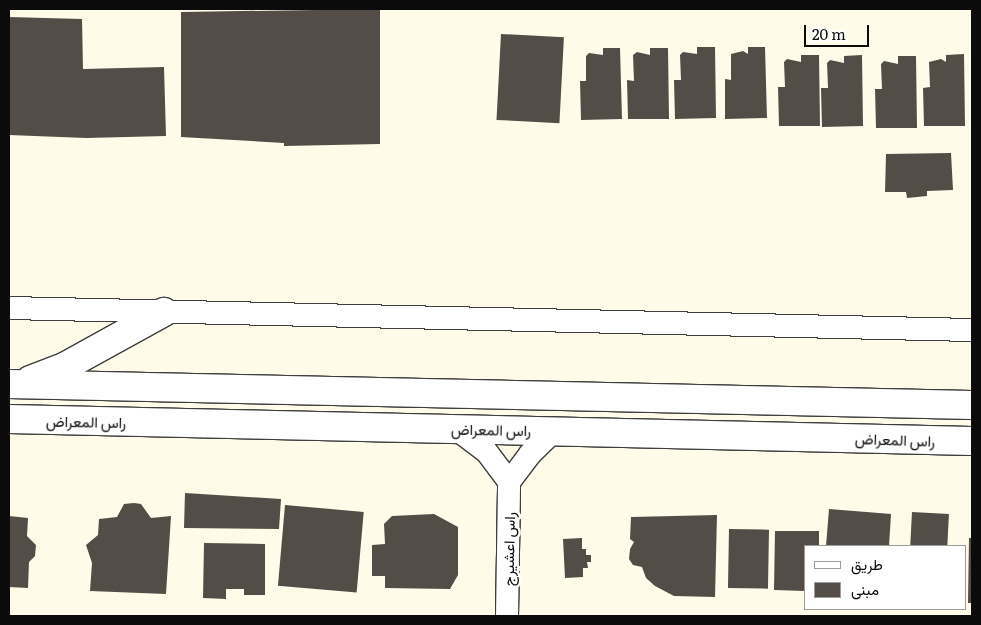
<!DOCTYPE html>
<meta charset="utf-8">
<style>
body{margin:0}
#map{position:relative;width:981px;height:625px;overflow:hidden;background:#fffbe9;font-family:Literata,Vazirmatn,serif}
div>[style]{position:absolute}
.building>*{inset:0;background:#544c46;transform-origin:0 0}
.roads{filter:drop-shadow(1px 0 #3e3e3e) drop-shadow(-1px 0 #3e3e3e) drop-shadow(0 1px #3e3e3e) drop-shadow(0 -1px #3e3e3e)}
.minor>*{height:22px;margin:-11px;padding:0 11px;transform-origin:11px;border-radius:11px;background:#fff}
.tertiary>*{height:28px;margin:-14px;padding:0 14px;transform-origin:14px;border-radius:14px;background:#fff}
span{translate:-50% -50%;white-space:nowrap;text-align:center;line-height:1.15;-webkit-text-stroke:5px #fff;paint-order:stroke}
.street-label{font-size:15px;color:#0b0b0b}
.frame{position:absolute;inset:0;border:10px solid #0b0b0b;pointer-events:none}
.legend{position:absolute;left:804px;top:545px;width:162px;height:65px;box-sizing:border-box;background:#fff;border:1px solid #9d9d9d;margin:0;padding:6px 9px;list-style:none;font-size:15px;color:#0b0b0b}
.legend li{display:flex;align-items:center;gap:10px;height:25px}
.legend b{width:25px;border:1px solid #9d9d9d}
.scale{position:absolute;left:804px;top:25px;width:65px;height:22px;box-sizing:border-box;border:2px solid #0b0b0b;border-top:0;padding-left:6px;font-size:15px;line-height:18px;white-space:nowrap;color:#0b0b0b;-webkit-text-stroke:4px #fff;paint-order:stroke}
</style>
<div id="map">
<div class="building">
<div style="clip-path:polygon(380px 9px,380px 144px,284px 146px,284px 143px,181px 137px,181px 12px)"></div>
<div style="clip-path:polygon(9px 17px,82px 19px,83px 69px,164px 67px,166px 136px,86px 138px,9px 135px)"></div>
<div style="left:501px;top:34px;width:63px;height:86px;rotate:3deg"></div>
<div style="clip-path:polygon(697px 47px,715px 47px,716px 118px,675px 119px,674px 80px,681px 80px,680px 55px,683px 52px,697px 54px)"></div>
<div style="clip-path:polygon(748px 47px,765px 47px,767px 118px,725px 119px,725px 79px,731px 80px,731px 54px,743px 51px,748px 54px)"></div>
<div style="clip-path:polygon(603px 48px,620px 48px,622px 119px,581px 120px,580px 81px,586px 81px,586px 56px,589px 53px,603px 55px)"></div>
<div style="clip-path:polygon(650px 48px,668px 48px,669px 119px,628px 119px,627px 80px,634px 81px,633px 55px,637px 52px,650px 55px)"></div>
<div style="clip-path:polygon(964px 54px,965px 126px,924px 126px,923px 88px,930px 87px,929px 62px,941px 59px,946px 62px,946px 55px)"></div>
<div style="clip-path:polygon(801px 55px,819px 55px,820px 126px,779px 126px,778px 87px,785px 87px,784px 62px,787px 59px,801px 62px)"></div>
<div style="clip-path:polygon(862px 55px,863px 126px,822px 127px,821px 88px,828px 88px,827px 63px,830px 60px,844px 63px,844px 56px)"></div>
<div style="clip-path:polygon(898px 56px,916px 56px,917px 128px,876px 128px,875px 89px,882px 89px,881px 64px,884px 61px,898px 64px)"></div>
<div style="clip-path:polygon(951px 153px,953px 190px,927px 191px,927px 196px,907px 198px,906px 192px,885px 192px,886px 154px)"></div>
<div style="clip-path:polygon(185px 493px,281px 499px,279px 529px,184px 528px)"></div>
<div style="clip-path:polygon(134px 503px,141px 504px,151px 518px,171px 516px,166px 594px,90px 591px,92px 563px,86px 545px,98px 535px,99px 519px,117px 517px,124px 504px)"></div>
<div style="left:285px;top:505px;width:79px;height:81px;rotate:5deg"></div>
<div style="clip-path:polygon(829px 509px,891px 514px,889px 546px,826px 546px)"></div>
<div style="left:912px;top:512px;width:37px;height:34px;rotate:3deg"></div>
<div style="clip-path:polygon(434px 514px,458px 527px,458px 575px,450px 589px,385px 588px,385px 576px,372px 576px,372px 545px,385px 544px,384px 524px,392px 516px)"></div>
<div style="clip-path:polygon(717px 515px,715px 597px,674px 596px,655px 586px,646px 578px,642px 567px,633px 565px,629px 559px,630px 549px,634px 542px,630px 539px,631px 517px)"></div>
<div style="clip-path:polygon(9px 516px,28px 518px,27px 536px,36px 545px,35px 556px,29px 562px,28px 588px,9px 587px)"></div>
<div style="left:729px;top:529px;width:40px;height:59px;rotate:1deg"></div>
<div style="clip-path:polygon(775px 531px,819px 531px,819px 546px,805px 546px,805px 591px,774px 590px)"></div>
<div style="clip-path:polygon(582px 538px,582px 549px,586px 549px,586px 555px,591px 555px,591px 562px,587px 562px,588px 568px,583px 568px,583px 577px,565px 578px,563px 539px)"></div>
<div style="clip-path:polygon(969px 538px,972px 538px,972px 603px,968px 603px)"></div>
<div style="clip-path:polygon(204px 543px,265px 544px,265px 595px,244px 595px,244px 589px,226px 589px,226px 599px,203px 598px)"></div>
</div>
<div class="roads">
<div class="minor">
<div style="left:9px;top:308px;width:963px;rotate:1.31deg"></div>
<div style="left:455px;top:428px;width:39px;rotate:37deg"></div>
<div style="left:486px;top:451px;width:39px;rotate:53deg"></div>
<div style="left:507px;top:616px;width:134px;rotate:-89.1deg"></div>
<div style="left:509px;top:482px;width:35px;rotate:-53deg"></div>
<div style="left:530px;top:454px;width:35px;rotate:-44deg"></div>
</div>
<div class="tertiary">
<div style="left:30px;top:380px;width:39px;rotate:-21deg"></div>
<div style="left:66px;top:366px;width:112px;rotate:-28.9deg"></div>
<div style="left:9px;top:384px;width:963px;rotate:1.25deg"></div>
<div style="left:9px;top:419px;width:963px;rotate:1.31deg"></div>
</div>
</div>
<div class="street-label">
<span style="left:86px;top:421px;rotate:1deg">راس المعراض</span>
<span style="left:491px;top:429px;rotate:1deg">راس المعراض</span>
<span style="left:895px;top:439px;rotate:2deg">راس المعراض</span>
<span style="left:508px;top:549px;rotate:-89deg">راس اعشيرج</span>
</div>
<div class="frame"></div>
<ul class="legend">
<li><b style="height:6px;background:#fff"></b>طريق</li>
<li><b style="height:14px;background:#544c46"></b>مبنى</li>
</ul>
<div class="scale">20 m</div>
</div>
